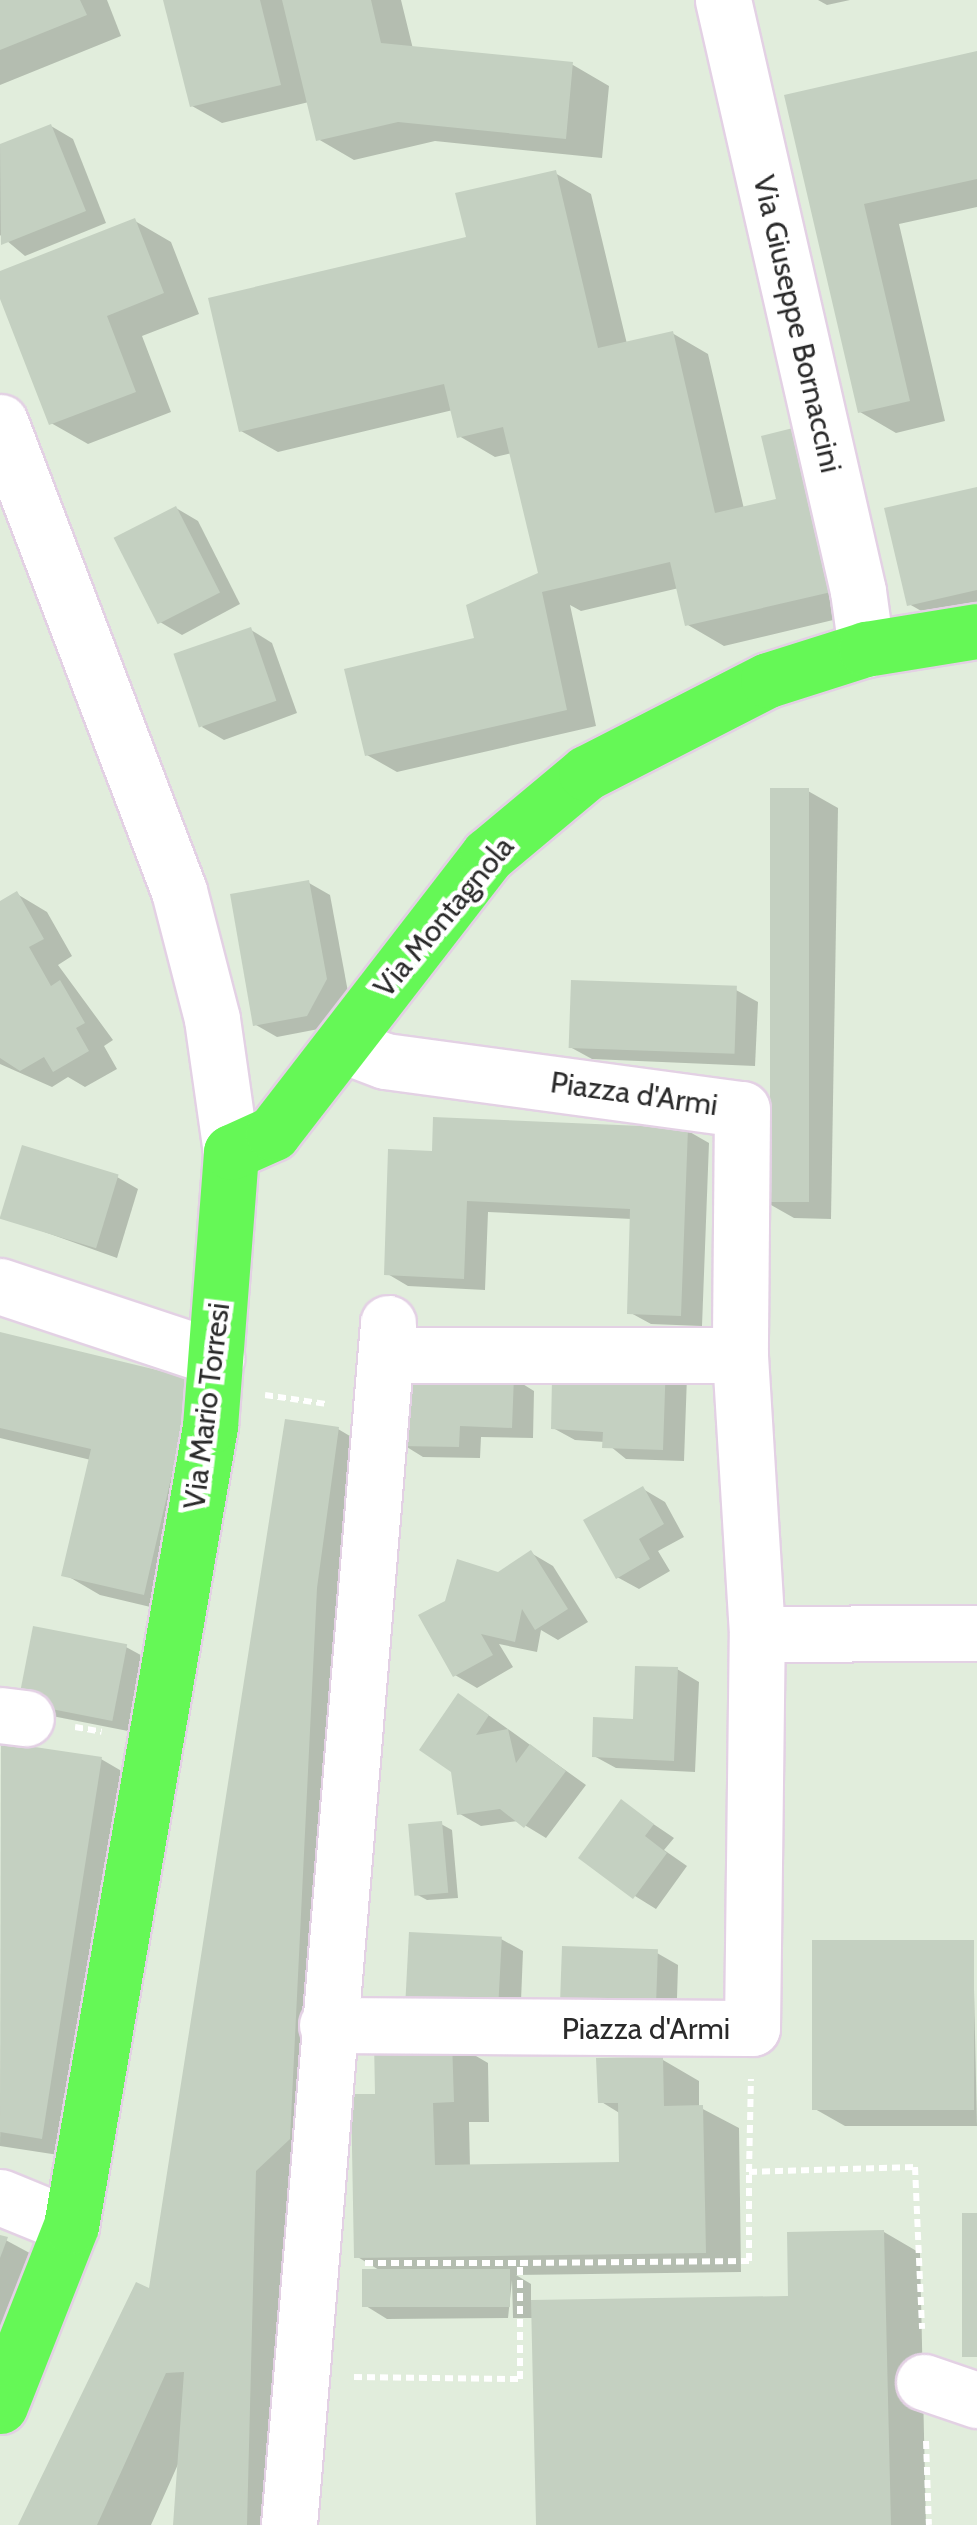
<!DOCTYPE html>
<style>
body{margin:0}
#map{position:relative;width:977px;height:2525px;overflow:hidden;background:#e1eddc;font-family:Cabin,sans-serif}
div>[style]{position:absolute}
.shadow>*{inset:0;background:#0003}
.building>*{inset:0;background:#c4d0c1;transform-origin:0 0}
.path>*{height:6px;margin-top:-3px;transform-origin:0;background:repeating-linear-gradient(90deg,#fff 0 8px,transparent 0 13px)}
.roads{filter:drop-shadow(2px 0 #e3d1e4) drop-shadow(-2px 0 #e3d1e4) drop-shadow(0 2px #e3d1e4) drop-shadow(0 -2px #e3d1e4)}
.minor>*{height:55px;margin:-27.5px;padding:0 27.5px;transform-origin:27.5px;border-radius:27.5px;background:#fff}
.major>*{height:55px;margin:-27.5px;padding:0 27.5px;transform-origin:27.5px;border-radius:27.5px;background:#65f856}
span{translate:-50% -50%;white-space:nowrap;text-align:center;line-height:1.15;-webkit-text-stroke:9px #fff;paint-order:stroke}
.street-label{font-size:30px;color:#2a2a2a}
</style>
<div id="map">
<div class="shadow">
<div style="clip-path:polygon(0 0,107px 0,121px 36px,0 85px)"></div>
<div style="clip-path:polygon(166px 0,401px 0,413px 49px,573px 65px,609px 86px,602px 158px,435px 141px,354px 160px,318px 139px,309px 102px,222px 123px,192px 106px)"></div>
<div style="clip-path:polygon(818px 0,850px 0,827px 5px)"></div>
<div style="clip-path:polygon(977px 53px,977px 207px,899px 224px,945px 421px,896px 433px,860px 412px,787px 96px)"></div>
<div style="clip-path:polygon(51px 126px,73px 139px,106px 223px,25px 256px,0 235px,0 147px)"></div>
<div style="clip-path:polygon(555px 173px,591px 194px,627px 344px,672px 333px,708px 354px,744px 509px,875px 610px,724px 646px,688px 625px,679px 588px,581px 611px,570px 605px,596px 726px,397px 772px,367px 755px,542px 579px,512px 453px,495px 457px,459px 436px,453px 410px,278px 452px,241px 431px)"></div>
<div style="clip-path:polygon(135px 221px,171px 242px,199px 314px,142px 336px,171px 412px,88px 444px,51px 423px,0 290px,0 274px)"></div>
<div style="clip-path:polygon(977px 489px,977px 613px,939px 621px,909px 604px)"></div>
<div style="clip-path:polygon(176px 508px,198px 521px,240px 604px,182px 635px,160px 622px)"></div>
<div style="clip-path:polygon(251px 630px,272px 643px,297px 713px,224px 740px,202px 727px)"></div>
<div style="clip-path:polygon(808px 791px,838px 808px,831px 1219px,794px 1218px,764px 1201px)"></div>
<div style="clip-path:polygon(309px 883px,330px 895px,348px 992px,329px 1027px,277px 1037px,256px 1025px)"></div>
<div style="clip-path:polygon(17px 894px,47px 912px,72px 956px,58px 965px,113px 1040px,104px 1046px,117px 1069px,85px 1087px,68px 1077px,52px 1087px,0 1064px,0 904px)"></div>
<div style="clip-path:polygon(736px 990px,758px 1002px,755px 1066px,592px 1059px,570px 1047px)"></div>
<div style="clip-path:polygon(688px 1131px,709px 1143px,702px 1326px,651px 1324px,629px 1312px,632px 1219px,488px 1212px,485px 1290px,408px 1286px,386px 1273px,435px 1154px)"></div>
<div style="clip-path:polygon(117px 1177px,138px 1189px,117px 1258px,3px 1217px)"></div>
<div style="clip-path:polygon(0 1335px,193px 1381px,180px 1614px,100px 1595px,64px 1574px,91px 1460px,0 1438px)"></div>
<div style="clip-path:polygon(608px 1362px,687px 1376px,684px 1461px,626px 1459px,605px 1442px,575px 1440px,553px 1428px)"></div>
<div style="clip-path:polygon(513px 1378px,534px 1391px,533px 1438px,481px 1437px,480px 1458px,423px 1457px,402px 1444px)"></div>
<div style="clip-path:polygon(338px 1429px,360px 1442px,337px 1602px,359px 1615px,290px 2525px,175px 2525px,179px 2462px,151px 2525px,21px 2525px,151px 2291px)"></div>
<div style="clip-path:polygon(643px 1489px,665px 1502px,684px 1537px,658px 1551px,670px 1571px,639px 1589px,617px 1577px)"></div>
<div style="clip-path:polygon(531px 1553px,553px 1566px,588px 1622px,558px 1640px,541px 1630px,537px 1652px,499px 1644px,513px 1667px,477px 1688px,455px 1675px,498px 1574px)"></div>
<div style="clip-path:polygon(35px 1628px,126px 1647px,148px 1659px,133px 1732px,42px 1714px)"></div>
<div style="clip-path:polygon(677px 1669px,699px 1682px,695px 1772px,616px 1768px,594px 1756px,635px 1722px)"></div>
<div style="clip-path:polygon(480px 1709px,586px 1785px,546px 1838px,518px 1821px,481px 1826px,460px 1814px)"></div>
<div style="clip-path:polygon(4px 1745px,101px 1759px,137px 1780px,78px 2158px,0 2146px)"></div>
<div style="clip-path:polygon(621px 1802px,674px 1838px,664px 1850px,687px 1866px,656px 1909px,635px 1896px)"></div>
<div style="clip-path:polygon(441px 1824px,452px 1830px,458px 1898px,427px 1900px,416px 1894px)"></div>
<div style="clip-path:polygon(411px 1935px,501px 1939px,523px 1951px,520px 2026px)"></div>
<div style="clip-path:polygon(973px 1943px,977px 2126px,845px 2126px,815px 2109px)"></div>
<div style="clip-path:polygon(657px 1953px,678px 1965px,676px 2029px,562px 2013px)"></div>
<div style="clip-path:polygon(452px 2042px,488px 2063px,489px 2122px,469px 2122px,470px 2167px,622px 2165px,621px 2114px,600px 2101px,663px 2060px,699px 2081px,699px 2107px,739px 2128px,741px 2272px,516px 2275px,531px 2284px,531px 2302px,790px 2298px,884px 2232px,920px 2253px,926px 2525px,539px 2525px,534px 2318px,513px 2318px,512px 2280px,508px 2318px,387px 2319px,366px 2306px,384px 2273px,356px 2256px,378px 2096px)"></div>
<div style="clip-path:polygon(0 2237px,50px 2264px,0 2393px)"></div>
</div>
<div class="building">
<div style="clip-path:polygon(0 0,80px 0,87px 15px,0 50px)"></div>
<div style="clip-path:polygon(163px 0,260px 0,281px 85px,190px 107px)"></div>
<div style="clip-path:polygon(282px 0,371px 0,381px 43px,573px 62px,566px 139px,398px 122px,316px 141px)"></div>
<div style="clip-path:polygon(977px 51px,977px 179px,864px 204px,910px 401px,858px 413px,784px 95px)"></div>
<div style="clip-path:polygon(51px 124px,86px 211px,1px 245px,0 144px)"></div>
<div style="clip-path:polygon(556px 170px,598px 348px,673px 331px,715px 513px,776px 499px,761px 436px,801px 426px,840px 590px,685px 626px,670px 562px,542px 592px,567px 710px,365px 756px,344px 669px,474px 638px,466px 605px,538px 573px,503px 427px,457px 438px,444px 384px,239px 432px,208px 298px,466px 237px,455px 193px)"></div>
<div style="clip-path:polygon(135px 218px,164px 293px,107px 316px,136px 392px,49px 425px,0 299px,0 271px)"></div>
<div style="clip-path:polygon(977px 487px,977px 590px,907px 606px,884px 508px)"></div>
<div style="left:176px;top:506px;width:97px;height:70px;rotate:63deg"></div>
<div style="left:251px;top:627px;width:78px;height:82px;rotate:71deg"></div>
<div style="left:770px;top:788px;width:39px;height:414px"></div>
<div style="clip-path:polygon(309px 880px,327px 979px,307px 1016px,253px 1026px,230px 894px)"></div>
<div style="clip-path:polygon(17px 891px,44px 939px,29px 947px,51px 986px,60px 980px,85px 1023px,76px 1028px,89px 1051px,53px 1072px,44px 1057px,20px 1071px,0 1058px,0 901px)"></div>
<div style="left:571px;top:980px;width:166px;height:68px;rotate:2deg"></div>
<div style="clip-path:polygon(433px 1117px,688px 1128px,681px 1316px,627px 1314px,630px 1209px,467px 1201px,464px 1279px,384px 1275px,388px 1149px,432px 1151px)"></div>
<div style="left:22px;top:1145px;width:101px;height:77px;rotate:17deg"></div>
<div style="clip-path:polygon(0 1332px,194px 1379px,144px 1595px,61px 1576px,91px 1449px,0 1428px)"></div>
<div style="clip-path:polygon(401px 1357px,514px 1376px,512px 1428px,460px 1426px,459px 1447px,399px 1446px)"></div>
<div style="clip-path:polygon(666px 1361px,663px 1450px,602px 1448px,603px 1432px,551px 1429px,552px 1378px)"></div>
<div style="clip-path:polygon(285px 1419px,339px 1427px,317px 1588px,290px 2139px,256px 2171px,247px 2525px,173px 2525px,184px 2372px,166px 2373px,97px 2525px,18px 2525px,136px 2282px,149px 2288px)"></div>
<div style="clip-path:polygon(643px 1486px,664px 1524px,639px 1539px,650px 1559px,616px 1579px,583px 1520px)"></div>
<div style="clip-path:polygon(531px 1550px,568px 1609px,535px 1630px,522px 1609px,515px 1642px,481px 1634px,493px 1655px,453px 1677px,418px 1615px,445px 1601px,457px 1559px,498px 1572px)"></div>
<div style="left:33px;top:1626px;width:96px;height:78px;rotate:11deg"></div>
<div style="clip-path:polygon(635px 1666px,678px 1667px,674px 1761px,592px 1757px,593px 1717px,633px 1719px)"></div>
<div style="clip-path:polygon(458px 1693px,489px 1715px,476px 1735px,508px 1729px,516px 1763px,530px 1744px,566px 1771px,524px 1828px,500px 1809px,457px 1815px,451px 1772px,419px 1750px)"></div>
<div style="clip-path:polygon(1px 1742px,102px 1757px,42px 2139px,0 2132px)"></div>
<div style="clip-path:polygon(621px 1799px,654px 1824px,645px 1836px,667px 1853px,633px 1899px,578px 1858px)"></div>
<div style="left:442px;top:1821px;width:72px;height:34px;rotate:85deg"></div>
<div style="left:409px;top:1932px;width:93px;height:79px;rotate:3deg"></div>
<div style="left:812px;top:1940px;width:162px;height:170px"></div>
<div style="left:562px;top:1946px;width:96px;height:68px;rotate:2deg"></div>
<div style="clip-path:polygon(452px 2040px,454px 2102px,433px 2103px,435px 2165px,619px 2162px,618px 2103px,598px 2103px,596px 2058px,663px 2057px,664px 2106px,703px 2105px,706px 2253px,354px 2258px,351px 2094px,375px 2094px,374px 2041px)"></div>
<div style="left:962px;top:2213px;width:15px;height:144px"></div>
<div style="clip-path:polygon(884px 2230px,891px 2525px,536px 2525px,531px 2300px,788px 2296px,787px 2232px)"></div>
<div style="clip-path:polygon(0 2235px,8px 2237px,0 2258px)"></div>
<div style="left:510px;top:2269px;width:38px;height:148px;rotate:90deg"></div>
</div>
<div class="path">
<div style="left:265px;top:1395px;width:63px;rotate:8.3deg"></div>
<div style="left:75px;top:1727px;width:27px;rotate:10deg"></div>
<div style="left:749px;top:2172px;width:93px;rotate:-88.8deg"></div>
<div style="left:365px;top:2263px;width:155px"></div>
<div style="left:354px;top:2377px;width:166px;rotate:0.7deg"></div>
<div style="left:520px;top:2379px;width:116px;rotate:-90deg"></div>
<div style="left:520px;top:2263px;width:229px;rotate:-0.5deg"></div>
<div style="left:749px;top:2261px;width:89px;rotate:-90deg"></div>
<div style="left:749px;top:2172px;width:166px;rotate:-1.7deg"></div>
<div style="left:915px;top:2167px;width:162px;rotate:87.5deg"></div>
<div style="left:926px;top:2441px;width:84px;rotate:88deg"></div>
</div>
<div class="roads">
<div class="minor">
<div style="left:723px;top:0;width:606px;rotate:77.13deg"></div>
<div style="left:858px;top:591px;width:59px;rotate:82.1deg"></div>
<div style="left:0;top:422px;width:502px;rotate:69.11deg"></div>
<div style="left:179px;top:891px;width:132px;rotate:75.5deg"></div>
<div style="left:212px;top:1019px;width:134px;rotate:81.9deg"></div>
<div style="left:343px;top:1045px;width:45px;rotate:20.9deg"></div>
<div style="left:385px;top:1061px;width:360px;rotate:7.7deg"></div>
<div style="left:742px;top:1109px;width:246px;rotate:90.5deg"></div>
<div style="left:0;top:1286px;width:228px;rotate:18.4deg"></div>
<div style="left:757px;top:1634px;width:220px;rotate:-0.3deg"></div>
<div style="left:0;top:1715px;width:26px;rotate:7deg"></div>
<div style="left:327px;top:2025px;width:425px;rotate:0.4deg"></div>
<div style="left:752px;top:2028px;width:394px;rotate:-89.3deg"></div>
<div style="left:757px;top:1634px;width:280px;rotate:-93.5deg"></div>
<div style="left:740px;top:1355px;width:354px;rotate:180deg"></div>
<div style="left:0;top:2197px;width:77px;rotate:22.2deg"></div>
<div style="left:924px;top:2382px;width:56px;rotate:18.8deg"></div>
<div style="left:289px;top:2525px;width:1206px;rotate:-85.29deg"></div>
</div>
<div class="major">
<div style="left:0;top:2406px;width:193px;rotate:-68.5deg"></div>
<div style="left:71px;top:2226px;width:812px;rotate:-80.14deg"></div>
<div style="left:210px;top:1426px;width:275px;rotate:-85.6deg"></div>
<div style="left:231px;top:1152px;width:46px;rotate:-24.3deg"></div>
<div style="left:273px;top:1133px;width:351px;rotate:-52.3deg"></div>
<div style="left:488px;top:855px;width:128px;rotate:-39.9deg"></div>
<div style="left:586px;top:773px;width:204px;rotate:-27.1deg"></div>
<div style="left:768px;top:680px;width:103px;rotate:-17.6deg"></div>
<div style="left:866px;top:649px;width:112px;rotate:-9.2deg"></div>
</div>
</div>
<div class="street-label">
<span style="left:797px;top:324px;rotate:77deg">Via Giuseppe Bornaccini</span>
<span style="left:444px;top:917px;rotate:-50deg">Via Montagnola</span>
<span style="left:634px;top:1094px;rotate:8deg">Piazza d'Armi</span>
<span style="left:207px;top:1406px;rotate:-83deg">Via Mario Torresi</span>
<span style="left:646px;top:2029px">Piazza d'Armi</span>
</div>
</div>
